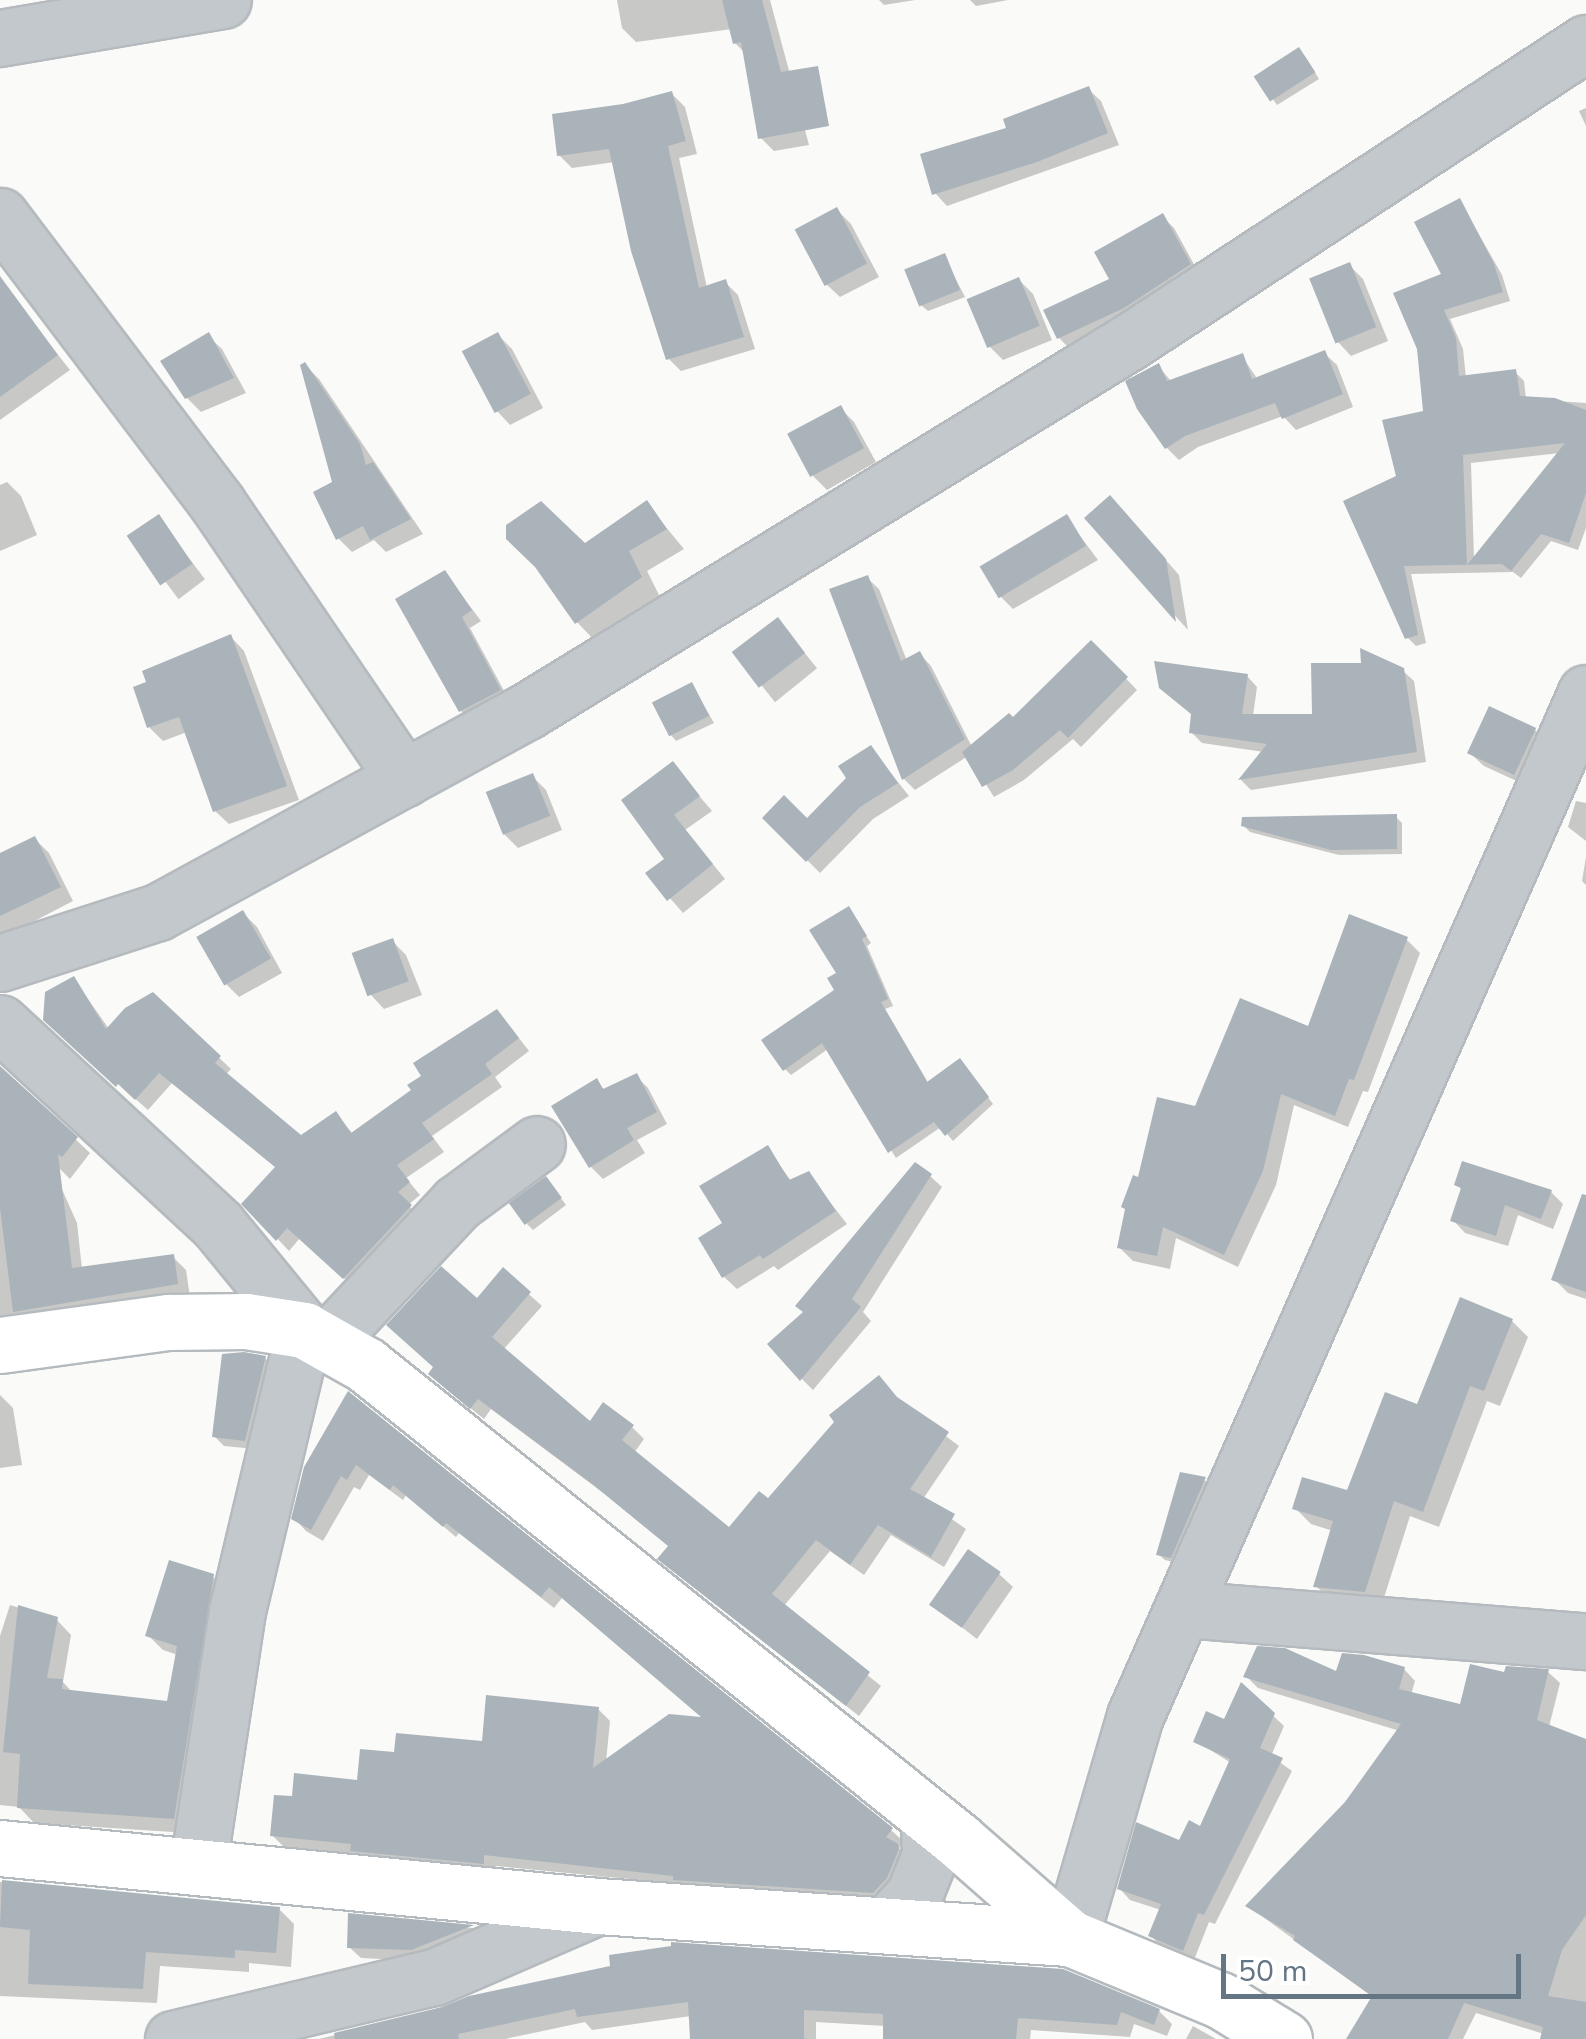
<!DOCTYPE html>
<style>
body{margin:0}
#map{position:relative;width:1586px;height:2039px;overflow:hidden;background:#fafaf8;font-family:"Nunito Sans",sans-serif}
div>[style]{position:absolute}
.shadow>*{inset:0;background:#0003;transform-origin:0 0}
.building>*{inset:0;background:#aab3ba;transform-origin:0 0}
.roads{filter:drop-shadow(2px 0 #b4babe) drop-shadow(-2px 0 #b4babe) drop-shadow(0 2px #b4babe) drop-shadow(0 -2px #b4babe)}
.minor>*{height:55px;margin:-27.5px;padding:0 27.5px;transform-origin:27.5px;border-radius:27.5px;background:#c3c8cc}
.major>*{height:55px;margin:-27.5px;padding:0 27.5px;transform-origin:27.5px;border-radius:27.5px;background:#fff}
span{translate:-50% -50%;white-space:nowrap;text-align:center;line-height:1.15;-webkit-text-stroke:10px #fff;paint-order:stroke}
.scale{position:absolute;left:1221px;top:1954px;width:300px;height:45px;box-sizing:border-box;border:5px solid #647584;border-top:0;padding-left:12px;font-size:30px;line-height:35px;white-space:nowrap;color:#647584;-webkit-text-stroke:8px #fff;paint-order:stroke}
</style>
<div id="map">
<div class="shadow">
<div style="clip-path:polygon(617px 0,770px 0,809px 145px,774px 151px,761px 138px,745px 53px,735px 43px,732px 29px,636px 42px,622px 28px)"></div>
<div style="clip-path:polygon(879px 0,915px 0,884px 5px)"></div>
<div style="clip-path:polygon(970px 0,1008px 0,976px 6px)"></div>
<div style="clip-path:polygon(1305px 56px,1319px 79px,1277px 105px,1257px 76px)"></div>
<div style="clip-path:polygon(1088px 89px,1101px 101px,1119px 145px,947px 206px,935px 193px)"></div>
<div style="clip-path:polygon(672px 94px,685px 107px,697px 154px,679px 158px,707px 288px,725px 282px,738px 295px,755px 349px,681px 371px,668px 358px,615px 162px,572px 168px,559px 155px,624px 107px)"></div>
<div style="clip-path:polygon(1586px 108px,1586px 126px,1579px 111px)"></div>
<div style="clip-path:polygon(evenodd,1460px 201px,1502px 275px,1510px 301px,1450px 319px,1463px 349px,1466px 378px,1515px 372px,1524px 381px,1526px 399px,1586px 403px,1586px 528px,1578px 550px,1551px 541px,1521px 578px,1513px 572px,1411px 574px,1426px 643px,1416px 646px,1407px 637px,1398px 478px,1425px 413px,1460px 201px,1560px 453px,1474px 559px,1471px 463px,1560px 453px)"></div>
<div style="clip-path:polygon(837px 210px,851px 224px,879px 277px,840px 297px,826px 284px)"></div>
<div style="clip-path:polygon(1162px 216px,1174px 228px,1201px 277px,1071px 350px,1059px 338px,1113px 280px)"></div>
<div style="clip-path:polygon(944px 256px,965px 297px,928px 311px,921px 305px)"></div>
<div style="clip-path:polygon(1349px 265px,1363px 279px,1388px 341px,1351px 356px,1338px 342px)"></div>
<div style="clip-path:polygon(1019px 280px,1033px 294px,1052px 340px,1003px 360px,989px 346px)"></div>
<div style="clip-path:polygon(18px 304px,70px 370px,0 420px,0 317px)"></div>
<div style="clip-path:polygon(498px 335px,512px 349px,543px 408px,510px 425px,497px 411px)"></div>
<div style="clip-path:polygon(208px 336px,222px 349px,246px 393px,201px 412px,187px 398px)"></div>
<div style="clip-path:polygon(1324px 353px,1337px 365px,1353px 407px,1296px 430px,1283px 416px,1198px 447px,1179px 460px,1167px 448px,1158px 366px,1172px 382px,1242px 356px,1258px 380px)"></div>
<div style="clip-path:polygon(305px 365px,319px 379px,423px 534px,386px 552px,374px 540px,352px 552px,338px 538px,335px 484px)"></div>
<div style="clip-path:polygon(840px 408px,854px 422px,876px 462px,827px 490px,813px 476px)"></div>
<div style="clip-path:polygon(7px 482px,21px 496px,37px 535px,0 551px,0 485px)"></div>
<div style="clip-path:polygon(646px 503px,684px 549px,647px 571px,660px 597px,596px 642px,577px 622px,585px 546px)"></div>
<div style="clip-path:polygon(1124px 512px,1179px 575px,1188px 630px,1087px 518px)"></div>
<div style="left:158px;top:517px;width:78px;height:33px;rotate:53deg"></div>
<div style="clip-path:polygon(1066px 517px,1098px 560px,1013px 609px,999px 595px)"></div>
<div style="clip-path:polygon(445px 573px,481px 621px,470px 628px,509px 700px,471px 721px,461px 711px)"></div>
<div style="clip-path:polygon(867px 578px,879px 589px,907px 661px,920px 654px,931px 666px,972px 747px,1014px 721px,1091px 643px,1137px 690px,1081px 747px,1073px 739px,1024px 780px,994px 797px,968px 756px,915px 790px,904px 779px,832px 590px)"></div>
<div style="left:778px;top:620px;width:62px;height:54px;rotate:51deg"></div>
<div style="clip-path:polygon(231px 637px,244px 651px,299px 800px,229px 824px,215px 811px,187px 732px,163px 741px,149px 727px)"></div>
<div style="clip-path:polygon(1402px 670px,1414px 681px,1426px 762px,1251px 790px,1241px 780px,1264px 752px,1202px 743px,1191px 732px,1247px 676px,1257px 687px,1253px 716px,1315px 716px)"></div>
<div style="clip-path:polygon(692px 685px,714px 723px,676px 741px,670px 734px)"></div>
<div style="clip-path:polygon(1535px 730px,1549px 744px,1530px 787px,1484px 766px,1470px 753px)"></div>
<div style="clip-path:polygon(871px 748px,909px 796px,873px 819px,820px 873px,765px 818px,807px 821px,849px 779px)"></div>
<div style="clip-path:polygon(672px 764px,712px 811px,685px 830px,725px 879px,683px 913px,649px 874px,668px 859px)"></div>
<div style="clip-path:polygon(532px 776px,546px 790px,562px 830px,518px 848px,504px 834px)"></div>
<div style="clip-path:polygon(1576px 801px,1586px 803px,1586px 841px,1568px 827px)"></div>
<div style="clip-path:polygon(1396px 817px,1402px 823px,1402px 854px,1339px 855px,1250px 832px,1244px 826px)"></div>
<div style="clip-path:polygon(35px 839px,49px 853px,73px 901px,0 939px,0 856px)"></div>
<div style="clip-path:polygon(1586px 857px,1586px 885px,1582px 881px)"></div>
<div style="clip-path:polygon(849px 910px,871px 943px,867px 946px,893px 1006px,885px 1009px,929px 1084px,966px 1068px,993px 1104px,953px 1141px,941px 1127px,896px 1158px,828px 1049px,791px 1075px,785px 1069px,837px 991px)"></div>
<div style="clip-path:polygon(243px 913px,257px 927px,282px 973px,239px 997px,225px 983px)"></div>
<div style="clip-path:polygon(1406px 939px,1420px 953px,1368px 1092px,1363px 1091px,1348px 1127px,1294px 1105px,1276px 1185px,1238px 1267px,1176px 1238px,1170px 1269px,1133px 1261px,1120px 1248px,1140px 1180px)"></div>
<div style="clip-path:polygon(392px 941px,406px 955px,422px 995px,384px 1009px,371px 995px)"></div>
<div style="clip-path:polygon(74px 979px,109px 1029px,153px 995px,231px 1069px,225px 1075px,301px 1138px,336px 1114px,353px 1134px,508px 1024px,529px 1051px,495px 1077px,502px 1087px,432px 1136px,444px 1152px,406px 1178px,420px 1195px,408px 1205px,422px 1219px,356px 1289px,300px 1238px,289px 1251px,245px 1204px,277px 1168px,172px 1083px,148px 1110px,58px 1031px)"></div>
<div style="clip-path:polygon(0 1069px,15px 1084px,77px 1223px,82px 1269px,173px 1257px,186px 1270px,190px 1297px,0 1327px)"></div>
<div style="clip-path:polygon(636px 1076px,648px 1088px,667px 1124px,637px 1140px,645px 1153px,603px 1179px,591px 1167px,596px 1082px,606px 1091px)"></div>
<div style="clip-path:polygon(53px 1118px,90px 1153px,70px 1179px,57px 1166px)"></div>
<div style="clip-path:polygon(767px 1148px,792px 1182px,808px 1174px,847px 1224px,778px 1270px,774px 1266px,737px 1289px,724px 1277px,725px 1224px)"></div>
<div style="clip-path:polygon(930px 1176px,942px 1187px,863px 1312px,871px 1321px,813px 1390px,802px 1379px,806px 1313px)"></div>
<div style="clip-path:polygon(1457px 1184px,1551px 1192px,1563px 1204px,1553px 1229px,1518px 1215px,1508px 1246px,1465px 1233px,1453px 1220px,1462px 1190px)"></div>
<div style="clip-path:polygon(552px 1186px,566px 1205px,533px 1230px,527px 1224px)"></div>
<div style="clip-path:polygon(1586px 1235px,1586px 1299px,1568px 1293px,1554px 1279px)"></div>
<div style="clip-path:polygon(503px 1271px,542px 1306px,503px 1350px,590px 1424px,632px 1427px,644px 1439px,634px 1453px,730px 1531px,768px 1502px,879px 1378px,902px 1403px,959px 1446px,923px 1499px,966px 1529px,944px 1567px,891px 1535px,864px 1575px,830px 1551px,783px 1607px,881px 1686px,859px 1716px,673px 1571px,670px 1547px,606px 1495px,491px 1409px,484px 1419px,443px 1386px,477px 1302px)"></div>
<div style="clip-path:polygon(1512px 1321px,1528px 1337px,1500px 1406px,1487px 1401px,1439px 1527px,1410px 1516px,1381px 1607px,1332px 1602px,1316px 1586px,1333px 1531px,1311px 1524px,1295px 1508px,1349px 1494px,1418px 1407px)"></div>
<div style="clip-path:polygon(265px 1358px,275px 1368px,255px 1449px,224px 1446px,214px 1436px)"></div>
<div style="clip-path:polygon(348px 1394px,891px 1830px,904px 1842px,899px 1848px,910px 1859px,886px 1904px,496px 1866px,495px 1874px,365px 1862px,358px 1855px,284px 1847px,272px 1835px,294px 1799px,359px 1782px,396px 1755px,484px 1744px,598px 1709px,610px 1721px,606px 1762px,706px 1720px,562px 1598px,554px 1608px,459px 1533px,456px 1537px,406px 1495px,403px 1500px,369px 1475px,360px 1490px,354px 1487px,323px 1541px,306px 1531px,294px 1518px)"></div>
<div style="clip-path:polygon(0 1395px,13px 1408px,22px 1465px,0 1468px)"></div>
<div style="clip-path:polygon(1205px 1480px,1211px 1486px,1177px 1563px,1165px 1560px,1158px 1554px)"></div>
<div style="clip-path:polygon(999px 1574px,1013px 1587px,977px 1639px,933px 1605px)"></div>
<div style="clip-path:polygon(212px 1576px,228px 1592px,188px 1833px,34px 1823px,19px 1807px,0 1805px,0 1636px,10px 1605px,56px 1619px,71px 1635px,63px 1682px,73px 1693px,169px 1704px,178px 1655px,163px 1650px,148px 1635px)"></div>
<div style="clip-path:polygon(1404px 1669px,1415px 1681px,1411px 1695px,1462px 1707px,1506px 1675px,1548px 1672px,1560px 1683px,1549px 1727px,1586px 1742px,1586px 2039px,1547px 2039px,1544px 2034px,1476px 2013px,1463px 2039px,1362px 2039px,1374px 1998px,1248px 1906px,1347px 1804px,1400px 1731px,1258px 1688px,1246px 1676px)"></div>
<div style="clip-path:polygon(1242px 1686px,1284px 1726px,1271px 1756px,1292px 1771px,1215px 1924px,1209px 1922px,1194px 1960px,1161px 1946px,1151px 1936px,1161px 1910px,1130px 1900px,1120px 1889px,1201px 1829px,1231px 1763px,1196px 1741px,1226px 1723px)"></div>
<div style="clip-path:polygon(0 1882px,279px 1909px,294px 1924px,291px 1967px,249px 1963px,249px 1972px,160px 1966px,157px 2003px,0 1996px)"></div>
<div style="clip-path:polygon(351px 1916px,473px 1928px,483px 1937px,423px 1961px,361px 1958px,349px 1947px)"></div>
<div style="clip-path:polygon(612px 1968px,1159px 2011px,1172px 2024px,1167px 2036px,1134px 2024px,1130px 2037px,1031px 2030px,1030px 2039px,885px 2039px,885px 2026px,816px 2022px,816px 2039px,693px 2039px,691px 2016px,592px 2030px,585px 2022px,505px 2039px,319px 2039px)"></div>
<div style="clip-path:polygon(1193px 2026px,1216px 2039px,1186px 2039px)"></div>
</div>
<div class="building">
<div style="clip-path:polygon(722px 0,762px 0,781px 72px,818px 66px,829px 126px,758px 139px,741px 42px,733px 44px)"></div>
<div style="left:1299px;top:47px;width:30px;height:54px;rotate:57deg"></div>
<div style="clip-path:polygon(1089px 86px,1108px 133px,1037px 162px,932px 195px,920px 154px,1006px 128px,1003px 119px)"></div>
<div style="clip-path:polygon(672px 91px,686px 141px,668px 146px,699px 288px,726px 279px,744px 337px,666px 360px,631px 251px,609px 149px,557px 156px,552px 114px,623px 104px)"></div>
<div style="clip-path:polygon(evenodd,1460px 198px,1494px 264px,1503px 292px,1444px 310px,1456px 338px,1459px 376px,1516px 369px,1520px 396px,1555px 398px,1586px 410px,1586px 493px,1569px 543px,1541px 534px,1511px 571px,1502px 564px,1404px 566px,1418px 635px,1405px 639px,1343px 501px,1396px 476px,1382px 420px,1423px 411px,1417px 349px,1393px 293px,1441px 274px,1414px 222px,1460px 198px,1565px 443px,1467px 565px,1463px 455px,1565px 443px)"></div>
<div style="left:837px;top:207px;width:64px;height:48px;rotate:62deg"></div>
<div style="clip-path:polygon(1163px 213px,1191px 264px,1124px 308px,1057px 339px,1043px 310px,1109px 279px,1094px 252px)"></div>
<div style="left:945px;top:253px;width:40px;height:44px;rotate:68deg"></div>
<div style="left:1350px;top:262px;width:70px;height:44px;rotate:68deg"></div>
<div style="clip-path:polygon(0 276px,58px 355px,0 397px)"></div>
<div style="left:1019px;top:277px;width:53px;height:57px;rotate:67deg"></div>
<div style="clip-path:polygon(209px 332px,234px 378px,185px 399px,160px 361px)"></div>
<div style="left:498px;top:332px;width:70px;height:41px;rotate:62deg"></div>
<div style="clip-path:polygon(1325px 350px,1343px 394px,1282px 419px,1275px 403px,1185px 436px,1165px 449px,1137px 409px,1125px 381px,1159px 363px,1167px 381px,1243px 353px,1252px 379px)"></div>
<div style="clip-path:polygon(305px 362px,360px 444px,366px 465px,373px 462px,411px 519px,370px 540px,363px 526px,336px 540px,313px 492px,332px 482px,300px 365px)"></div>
<div style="left:841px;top:405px;width:49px;height:61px;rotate:62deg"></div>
<div style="clip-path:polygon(1110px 495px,1166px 559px,1176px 622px,1084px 518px)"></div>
<div style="clip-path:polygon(647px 500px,667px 529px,629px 551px,642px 577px,575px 624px,535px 567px,506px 539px,506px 525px,541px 501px,585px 543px)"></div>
<div style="left:159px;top:514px;width:60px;height:39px;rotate:56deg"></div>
<div style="left:1067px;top:514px;width:37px;height:102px;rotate:59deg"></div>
<div style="clip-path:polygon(445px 570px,472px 610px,462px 617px,501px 690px,459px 712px,395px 599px)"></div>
<div style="clip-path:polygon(868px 575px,901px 661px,920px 651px,965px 739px,902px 780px,829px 589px)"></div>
<div style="left:778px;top:617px;width:45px;height:58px;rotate:53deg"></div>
<div style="clip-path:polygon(231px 634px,287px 786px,213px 812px,179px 717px,147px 728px,133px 687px,146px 682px,142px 671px)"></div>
<div style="clip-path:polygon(1091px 640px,1128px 677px,1068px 738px,1060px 730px,1013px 770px,982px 787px,962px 752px,1009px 713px,1013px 717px)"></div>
<div style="clip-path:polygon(1360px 648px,1404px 668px,1417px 752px,1238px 780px,1267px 744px,1189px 733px,1191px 714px,1159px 688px,1154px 661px,1248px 674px,1242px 714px,1312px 714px,1311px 663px,1361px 663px)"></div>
<div style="left:692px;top:682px;width:38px;height:45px;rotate:63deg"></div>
<div style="left:1489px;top:706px;width:52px;height:52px;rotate:25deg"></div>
<div style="clip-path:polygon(871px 745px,898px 783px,860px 807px,806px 862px,762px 818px,784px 795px,807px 818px,846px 778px,838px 766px)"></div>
<div style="clip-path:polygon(673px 761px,700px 796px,674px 815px,713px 864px,667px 901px,645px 873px,664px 859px,621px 800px)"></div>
<div style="left:533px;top:773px;width:46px;height:51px;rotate:68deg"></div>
<div style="clip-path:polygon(1397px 814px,1397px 849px,1331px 850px,1241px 826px,1242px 817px)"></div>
<div style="clip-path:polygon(35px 836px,61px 887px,0 916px,0 853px)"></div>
<div style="clip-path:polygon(849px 906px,867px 936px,862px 939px,888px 999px,881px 1002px,927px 1082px,960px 1058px,989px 1097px,945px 1136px,934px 1122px,888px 1153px,822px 1043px,783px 1071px,761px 1040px,834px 990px,827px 978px,836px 973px,809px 930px)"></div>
<div style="left:243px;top:910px;width:56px;height:54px;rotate:60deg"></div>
<div style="clip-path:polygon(1349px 914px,1408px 937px,1354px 1080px,1349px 1079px,1335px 1116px,1281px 1094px,1263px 1171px,1224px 1255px,1163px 1227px,1157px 1256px,1117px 1248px,1125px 1209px,1121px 1207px,1133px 1175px,1138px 1177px,1157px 1097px,1195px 1106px,1240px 998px,1308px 1026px)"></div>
<div style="left:393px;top:938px;width:46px;height:44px;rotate:70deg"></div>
<div style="clip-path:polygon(74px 976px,106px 1029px,125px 1008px,153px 992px,221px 1056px,215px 1063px,301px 1135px,336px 1111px,351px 1133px,411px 1090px,407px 1085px,421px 1076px,413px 1063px,497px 1009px,519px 1038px,485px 1064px,492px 1074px,422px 1123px,434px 1139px,397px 1165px,410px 1182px,398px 1192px,412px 1205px,343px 1279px,287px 1228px,276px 1241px,241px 1204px,275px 1167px,159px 1073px,135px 1100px,118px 1084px,116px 1087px,43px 1020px,45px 992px)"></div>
<div style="clip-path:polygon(0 1066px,78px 1137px,62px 1157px,58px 1154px,72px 1268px,174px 1254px,178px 1284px,13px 1312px,0 1208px)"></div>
<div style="clip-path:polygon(637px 1073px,657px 1112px,627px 1128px,634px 1140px,589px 1168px,551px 1106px,597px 1078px,603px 1089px)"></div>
<div style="clip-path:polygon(768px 1145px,789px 1180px,809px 1171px,836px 1211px,763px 1259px,760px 1255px,722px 1278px,698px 1238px,722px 1223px,699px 1186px)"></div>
<div style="clip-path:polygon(1462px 1161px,1552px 1190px,1541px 1219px,1505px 1205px,1496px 1236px,1450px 1221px,1461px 1188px,1454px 1185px)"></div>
<div style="clip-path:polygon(915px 1162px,932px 1174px,852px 1299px,861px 1307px,800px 1381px,767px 1344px,803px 1312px,795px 1306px)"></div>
<div style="left:546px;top:1176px;width:27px;height:46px;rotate:54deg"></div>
<div style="clip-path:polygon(1582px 1194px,1586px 1195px,1586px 1292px,1551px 1280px)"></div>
<div style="clip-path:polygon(441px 1266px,477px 1298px,503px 1267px,531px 1292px,492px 1337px,590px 1421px,603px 1402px,634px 1425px,622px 1440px,729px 1527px,759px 1491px,768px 1498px,834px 1422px,829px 1415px,879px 1375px,897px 1397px,949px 1432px,910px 1489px,955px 1514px,931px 1557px,878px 1525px,850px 1565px,816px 1540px,772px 1594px,870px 1672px,846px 1706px,657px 1559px,668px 1546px,591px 1483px,478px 1399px,470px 1409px,428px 1374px,433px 1367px,386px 1325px)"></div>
<div style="clip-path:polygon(1460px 1297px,1513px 1319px,1484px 1391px,1470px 1386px,1423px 1512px,1394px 1501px,1365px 1592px,1313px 1587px,1333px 1521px,1292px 1509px,1302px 1477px,1347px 1490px,1385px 1392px,1417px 1404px)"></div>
<div style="clip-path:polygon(244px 1352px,266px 1356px,245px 1441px,212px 1437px,222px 1354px)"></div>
<div style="clip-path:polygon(348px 1391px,893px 1828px,886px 1837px,898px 1844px,899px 1849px,887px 1878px,873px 1893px,673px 1880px,673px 1876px,484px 1855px,484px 1864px,350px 1851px,351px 1844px,270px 1836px,274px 1795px,292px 1796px,294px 1773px,357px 1780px,360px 1749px,394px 1752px,396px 1733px,482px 1741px,486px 1695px,599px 1707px,593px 1768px,669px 1714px,701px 1717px,549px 1587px,541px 1597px,446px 1523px,443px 1527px,393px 1485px,390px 1490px,356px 1465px,347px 1480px,341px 1476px,311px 1530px,291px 1519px,304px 1467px)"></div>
<div style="clip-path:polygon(1180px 1472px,1206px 1477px,1171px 1558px,1156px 1555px)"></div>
<div style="left:968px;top:1549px;width:40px;height:68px;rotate:35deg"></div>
<div style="clip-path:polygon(169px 1560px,214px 1574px,174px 1819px,17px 1808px,20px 1754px,3px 1752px,18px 1605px,58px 1617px,47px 1678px,63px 1679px,62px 1689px,167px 1701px,177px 1646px,145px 1636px)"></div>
<div style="clip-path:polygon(1257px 1646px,1285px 1648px,1336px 1671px,1342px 1653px,1364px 1655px,1405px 1667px,1399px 1689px,1460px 1704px,1470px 1664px,1504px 1672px,1506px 1666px,1549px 1669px,1537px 1720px,1586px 1739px,1586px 1915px,1562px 1950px,1548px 1996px,1586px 2002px,1586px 2039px,1540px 2039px,1543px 2027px,1464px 2003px,1448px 2039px,1346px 2039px,1372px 1996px,1293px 1940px,1295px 1936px,1245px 1906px,1345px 1802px,1401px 1724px,1243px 1677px)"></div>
<div style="clip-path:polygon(1241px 1682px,1275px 1713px,1260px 1748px,1283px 1758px,1204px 1915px,1198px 1913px,1183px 1951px,1148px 1936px,1161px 1904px,1117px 1889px,1136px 1822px,1179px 1840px,1189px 1820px,1200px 1826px,1230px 1759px,1193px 1742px,1206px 1711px,1224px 1719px)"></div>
<div style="clip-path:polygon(2px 1880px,280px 1907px,276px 1953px,235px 1950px,235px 1958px,146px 1952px,143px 1989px,28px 1984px,30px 1930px,0 1927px)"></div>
<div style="clip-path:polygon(348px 1913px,474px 1925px,411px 1950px,347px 1948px)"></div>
<div style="clip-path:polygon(671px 1942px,1063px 1969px,1160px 2009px,1154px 2025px,1121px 2012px,1117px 2025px,1018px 2018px,1016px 2039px,883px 2039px,883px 2014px,804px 2010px,804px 2039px,690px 2039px,688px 2002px,577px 2017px,575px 2009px,458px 2034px,459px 2039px,335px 2039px,334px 2033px,442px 2007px,469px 1996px,610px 1966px,609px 1955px,671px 1946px)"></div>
</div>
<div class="roads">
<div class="minor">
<div style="left:0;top:38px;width:226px;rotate:-9.7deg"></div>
<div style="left:0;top:216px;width:360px;rotate:52.9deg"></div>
<div style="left:217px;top:503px;width:333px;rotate:55.8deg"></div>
<div style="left:0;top:963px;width:166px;rotate:-17.9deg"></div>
<div style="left:158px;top:912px;width:420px;rotate:-28.6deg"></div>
<div style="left:527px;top:711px;width:706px;rotate:-31.51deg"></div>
<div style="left:1129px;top:342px;width:546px;rotate:-33.2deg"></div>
<div style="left:0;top:1023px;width:297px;rotate:42.8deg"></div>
<div style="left:218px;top:1225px;width:136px;rotate:50.7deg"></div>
<div style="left:304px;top:1330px;width:289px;rotate:103.4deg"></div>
<div style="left:237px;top:1611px;width:259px;rotate:98.7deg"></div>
<div style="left:326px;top:1343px;width:192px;rotate:-46.9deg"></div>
<div style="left:457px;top:1203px;width:99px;rotate:-36.4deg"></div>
<div style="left:1184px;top:1609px;width:403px;rotate:4.6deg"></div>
<div style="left:887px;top:1925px;width:40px;rotate:-48deg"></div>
<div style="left:914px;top:1895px;width:43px;rotate:-68.2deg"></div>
<div style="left:930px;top:1855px;width:38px;rotate:-92deg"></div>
<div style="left:1070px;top:1938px;width:231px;rotate:-73.7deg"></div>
<div style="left:1135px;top:1716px;width:1118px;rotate:-66.21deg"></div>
<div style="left:173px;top:2039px;width:268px;rotate:-13.4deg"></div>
<div style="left:434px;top:1977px;width:179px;rotate:-23.4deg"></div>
</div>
<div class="major">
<div style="left:0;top:1345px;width:171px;rotate:-7.8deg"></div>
<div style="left:169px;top:1322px;width:77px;rotate:-0.7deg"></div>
<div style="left:246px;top:1321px;width:59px;rotate:8.8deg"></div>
<div style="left:304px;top:1330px;width:71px;rotate:29.4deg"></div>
<div style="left:366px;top:1365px;width:759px;rotate:38.74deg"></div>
<div style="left:958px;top:1840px;width:149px;rotate:41.2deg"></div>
<div style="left:0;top:1848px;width:601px;rotate:5.54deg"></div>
<div style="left:598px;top:1906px;width:473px;rotate:3.9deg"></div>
<div style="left:1070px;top:1938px;width:162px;rotate:22.5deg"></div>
<div style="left:1220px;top:2000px;width:75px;rotate:31.4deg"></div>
</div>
</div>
<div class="scale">50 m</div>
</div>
